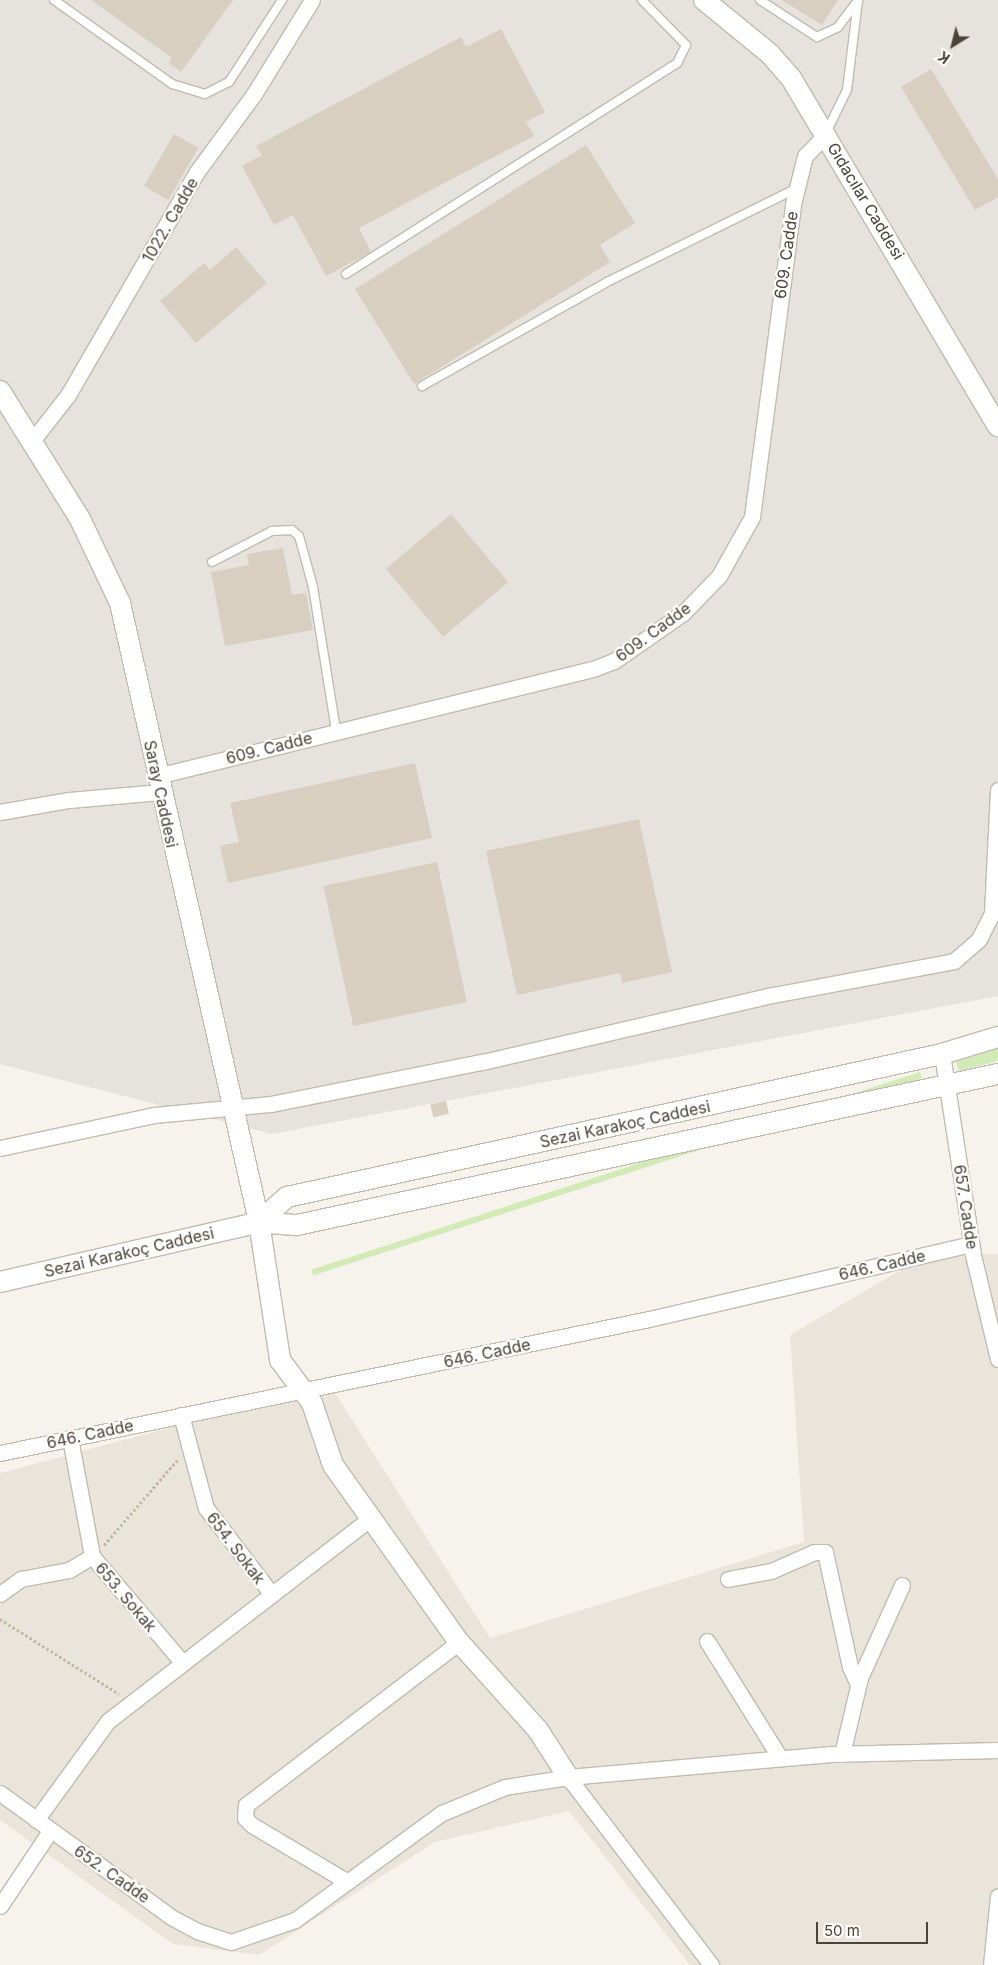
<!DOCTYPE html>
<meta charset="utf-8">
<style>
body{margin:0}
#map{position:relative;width:998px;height:1965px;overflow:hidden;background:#f6f3ec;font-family:Inter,sans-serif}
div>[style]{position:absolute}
.residential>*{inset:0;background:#eae5da}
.industrial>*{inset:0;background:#e6e2dd}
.green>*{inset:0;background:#d2eab5;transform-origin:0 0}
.building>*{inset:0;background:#d8cfc1;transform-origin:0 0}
.path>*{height:2.5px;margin-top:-1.25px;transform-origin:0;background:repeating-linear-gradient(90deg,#c4b79f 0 2.5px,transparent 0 5px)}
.roads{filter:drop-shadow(1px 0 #c2bbae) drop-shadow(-1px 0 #c2bbae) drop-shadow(0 1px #c2bbae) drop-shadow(0 -1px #c2bbae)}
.service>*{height:8px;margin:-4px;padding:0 4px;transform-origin:4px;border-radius:4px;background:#fff}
.minor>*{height:15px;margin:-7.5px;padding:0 7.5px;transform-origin:7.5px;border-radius:7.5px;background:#fff}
.tertiary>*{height:20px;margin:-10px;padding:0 10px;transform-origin:10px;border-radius:10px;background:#fff}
span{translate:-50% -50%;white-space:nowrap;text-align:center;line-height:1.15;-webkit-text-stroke:4.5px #fff;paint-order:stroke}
.street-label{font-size:16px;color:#4b4439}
.north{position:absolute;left:928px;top:20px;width:50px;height:50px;-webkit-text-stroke:4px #fff;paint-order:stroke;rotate:216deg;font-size:14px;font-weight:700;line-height:20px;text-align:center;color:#4b4439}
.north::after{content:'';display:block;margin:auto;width:18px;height:22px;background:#4b4439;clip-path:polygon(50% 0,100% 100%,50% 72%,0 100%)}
.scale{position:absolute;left:816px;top:1922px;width:112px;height:22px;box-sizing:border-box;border:2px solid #4b4439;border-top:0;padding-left:6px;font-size:15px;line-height:18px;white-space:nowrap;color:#4b4439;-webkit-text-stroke:4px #fff;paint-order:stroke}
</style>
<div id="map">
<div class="residential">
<div style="clip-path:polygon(928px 1254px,998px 1254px,998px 1965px,690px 1965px,569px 1811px,435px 1842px,259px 1955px,173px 1944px,0 1820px,0 1473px,330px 1385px,490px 1638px,804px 1542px,790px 1335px)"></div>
</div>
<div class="industrial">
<div style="clip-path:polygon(0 0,998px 0,998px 996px,272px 1134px,0 1064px)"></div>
</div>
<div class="green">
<div style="clip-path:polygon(998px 1049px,998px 1061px,959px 1071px,956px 1062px)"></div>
<div style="left:920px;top:1072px;width:6px;height:640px;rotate:72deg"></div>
</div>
<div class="building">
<div style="clip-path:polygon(91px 0,233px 0,181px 72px,169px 63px,172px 58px)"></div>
<div style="clip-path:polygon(782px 0,838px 0,822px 25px)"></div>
<div style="clip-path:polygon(501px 29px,545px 112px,526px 122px,534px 136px,359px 228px,371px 252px,326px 276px,293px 215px,274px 225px,242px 166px,262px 155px,256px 146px,461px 37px,466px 47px)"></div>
<div style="clip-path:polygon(931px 69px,998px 179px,998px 197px,975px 210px,901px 87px)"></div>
<div style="left:174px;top:134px;width:28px;height:60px;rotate:30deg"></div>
<div style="clip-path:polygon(586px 145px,635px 223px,600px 245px,610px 262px,414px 384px,355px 289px)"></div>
<div style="clip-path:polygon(236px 247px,267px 283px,196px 343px,160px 301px,204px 263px,210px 270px)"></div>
<div style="left:451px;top:514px;width:89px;height:85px;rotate:50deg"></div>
<div style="clip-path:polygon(283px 548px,292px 595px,306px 593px,313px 630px,225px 646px,211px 572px,249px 565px,247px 554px)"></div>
<div style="clip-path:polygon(415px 763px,432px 838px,228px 883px,220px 846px,239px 842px,230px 803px)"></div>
<div style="clip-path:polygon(639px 819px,672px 972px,622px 983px,620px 973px,517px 995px,486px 851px)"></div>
<div style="left:437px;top:862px;width:143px;height:116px;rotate:78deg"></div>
<div style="left:446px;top:1101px;width:13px;height:16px;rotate:77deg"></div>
</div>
<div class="path">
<div style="left:104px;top:1545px;width:112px;rotate:-49.3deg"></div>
<div style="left:0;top:1619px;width:141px;rotate:32.2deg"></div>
</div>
<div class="roads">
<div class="service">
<div style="left:54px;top:0;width:145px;rotate:35.4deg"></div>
<div style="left:172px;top:84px;width:34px;rotate:17deg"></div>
<div style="left:205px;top:94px;width:27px;rotate:-27deg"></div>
<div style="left:229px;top:82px;width:98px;rotate:-57.1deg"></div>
<div style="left:760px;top:0;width:68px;rotate:33deg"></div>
<div style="left:817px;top:37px;width:23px;rotate:-25deg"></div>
<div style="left:838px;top:27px;width:34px;rotate:-53deg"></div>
<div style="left:826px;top:133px;width:48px;rotate:-64deg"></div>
<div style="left:847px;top:90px;width:91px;rotate:-83deg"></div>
<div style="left:346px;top:274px;width:393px;rotate:-32.5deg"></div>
<div style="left:677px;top:63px;width:20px;rotate:-63deg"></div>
<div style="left:686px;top:45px;width:63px;rotate:-134.4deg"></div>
<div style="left:422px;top:386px;width:212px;rotate:-29.3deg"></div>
<div style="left:607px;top:282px;width:212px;rotate:-26.3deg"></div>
<div style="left:212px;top:562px;width:68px;rotate:-27.3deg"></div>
<div style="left:272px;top:531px;width:20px;rotate:-3deg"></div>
<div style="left:292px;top:530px;width:9px;rotate:41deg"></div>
<div style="left:299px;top:536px;width:53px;rotate:74.6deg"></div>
<div style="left:313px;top:587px;width:146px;rotate:80.9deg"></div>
</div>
<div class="minor">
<div style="left:32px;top:441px;width:58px;rotate:-52deg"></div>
<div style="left:68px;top:395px;width:256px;rotate:-60deg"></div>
<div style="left:196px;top:173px;width:98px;rotate:-53.7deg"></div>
<div style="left:254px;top:94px;width:110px;rotate:-58.3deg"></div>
<div style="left:157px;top:776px;width:449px;rotate:-13.8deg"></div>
<div style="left:593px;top:669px;width:22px;rotate:-21deg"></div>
<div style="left:614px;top:661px;width:84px;rotate:-34.8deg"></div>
<div style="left:683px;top:613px;width:52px;rotate:-45.8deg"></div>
<div style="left:719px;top:576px;width:68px;rotate:-60.8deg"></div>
<div style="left:752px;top:517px;width:316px;rotate:-82.5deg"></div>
<div style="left:793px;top:204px;width:49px;rotate:-76deg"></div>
<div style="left:805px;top:156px;width:29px;rotate:-46deg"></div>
<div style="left:0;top:812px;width:70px;rotate:-9.9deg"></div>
<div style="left:69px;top:800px;width:92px;rotate:-5deg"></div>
<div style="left:942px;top:1054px;width:203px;rotate:81.2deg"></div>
<div style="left:973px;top:1255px;width:107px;rotate:76.5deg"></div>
<div style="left:0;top:1148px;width:157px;rotate:-12.1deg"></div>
<div style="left:154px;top:1115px;width:118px;rotate:-5.4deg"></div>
<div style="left:271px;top:1104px;width:215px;rotate:-11.3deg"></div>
<div style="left:482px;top:1062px;width:299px;rotate:-13deg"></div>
<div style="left:773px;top:995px;width:184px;rotate:-10.6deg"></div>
<div style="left:954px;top:961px;width:33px;rotate:-41deg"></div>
<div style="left:979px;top:939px;width:29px;rotate:-63deg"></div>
<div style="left:992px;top:913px;width:123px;rotate:-87.2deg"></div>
<div style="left:181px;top:1415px;width:96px;rotate:75deg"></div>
<div style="left:206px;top:1508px;width:106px;rotate:52.7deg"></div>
<div style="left:70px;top:1438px;width:120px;rotate:79.4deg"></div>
<div style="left:92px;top:1556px;width:138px;rotate:49.7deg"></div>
<div style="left:0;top:1453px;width:663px;rotate:-11.67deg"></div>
<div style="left:649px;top:1319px;width:331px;rotate:-13.1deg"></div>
<div style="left:728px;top:1579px;width:44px;rotate:-10.5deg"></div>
<div style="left:771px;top:1571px;width:47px;rotate:-23.8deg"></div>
<div style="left:814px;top:1552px;width:11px"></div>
<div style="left:825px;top:1552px;width:118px;rotate:77.7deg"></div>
<div style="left:850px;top:1667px;width:19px;rotate:65deg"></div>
<div style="left:0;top:1594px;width:26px;rotate:-36deg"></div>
<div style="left:21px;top:1579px;width:49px;rotate:-10.6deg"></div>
<div style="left:69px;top:1570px;width:27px;rotate:-31deg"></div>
<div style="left:707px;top:1641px;width:138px;rotate:58deg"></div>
<div style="left:842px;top:1754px;width:78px;rotate:-76.7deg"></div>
<div style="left:860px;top:1678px;width:102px;rotate:-65.7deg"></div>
<div style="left:568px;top:1777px;width:264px;rotate:-5deg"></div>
<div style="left:831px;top:1754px;width:167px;rotate:-1.4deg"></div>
<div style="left:0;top:1793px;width:211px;rotate:35.9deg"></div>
<div style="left:171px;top:1917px;width:30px;rotate:28deg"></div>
<div style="left:197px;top:1931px;width:36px;rotate:18deg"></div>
<div style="left:231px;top:1942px;width:68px;rotate:-19deg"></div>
<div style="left:295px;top:1920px;width:182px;rotate:-36.1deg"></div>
<div style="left:442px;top:1813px;width:68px;rotate:-22.4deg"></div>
<div style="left:505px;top:1787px;width:64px;rotate:-9deg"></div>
<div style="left:568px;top:1777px;width:236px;rotate:52.7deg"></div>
<div style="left:36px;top:1820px;width:122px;rotate:-54deg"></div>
<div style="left:108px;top:1721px;width:332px;rotate:-37.7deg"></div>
<div style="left:346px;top:1881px;width:109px;rotate:-149.2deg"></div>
<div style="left:252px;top:1825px;width:10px;rotate:-135deg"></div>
<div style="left:245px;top:1818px;width:13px;rotate:-86deg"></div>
<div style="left:246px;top:1805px;width:268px;rotate:-37.4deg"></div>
<div style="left:0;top:1906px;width:90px;rotate:-56.3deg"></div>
<div style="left:991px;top:1965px;width:69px;rotate:-84.2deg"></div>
</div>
<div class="tertiary">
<div style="left:704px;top:0;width:85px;rotate:39.3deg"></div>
<div style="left:770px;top:54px;width:32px;rotate:49deg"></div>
<div style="left:791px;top:78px;width:405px;rotate:59.3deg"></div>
<div style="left:0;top:391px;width:151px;rotate:58deg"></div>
<div style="left:80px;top:519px;width:93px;rotate:64.5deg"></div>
<div style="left:120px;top:603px;width:634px;rotate:77.34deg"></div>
<div style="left:259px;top:1222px;width:140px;rotate:81.3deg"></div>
<div style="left:280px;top:1360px;width:54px;rotate:53.3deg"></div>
<div style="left:312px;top:1403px;width:65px;rotate:71.3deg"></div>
<div style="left:333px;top:1465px;width:217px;rotate:54.6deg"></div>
<div style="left:459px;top:1642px;width:118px;rotate:48.1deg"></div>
<div style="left:538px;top:1730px;width:56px;rotate:57.4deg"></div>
<div style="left:259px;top:1222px;width:38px;rotate:-42deg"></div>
<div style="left:287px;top:1197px;width:670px;rotate:-12.32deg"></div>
<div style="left:942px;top:1054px;width:59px;rotate:-16.9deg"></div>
<div style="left:0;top:1282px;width:266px;rotate:-13deg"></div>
<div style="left:259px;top:1222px;width:38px;rotate:5deg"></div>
<div style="left:297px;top:1225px;width:717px;rotate:-12.16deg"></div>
</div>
</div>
<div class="street-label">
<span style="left:866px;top:201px;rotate:59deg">Gıdacılar Caddesi</span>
<span style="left:170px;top:220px;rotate:-60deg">1022. Cadde</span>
<span style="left:786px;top:255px;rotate:-82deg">609. Cadde</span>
<span style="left:653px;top:632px;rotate:-36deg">609. Cadde</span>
<span style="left:269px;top:748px;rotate:-14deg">609. Cadde</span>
<span style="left:161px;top:794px;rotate:78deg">Saray Caddesi</span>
<span style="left:625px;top:1124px;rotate:-12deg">Sezai Karakoç Caddesi</span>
<span style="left:966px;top:1207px;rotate:81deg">657. Cadde</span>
<span style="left:129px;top:1252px;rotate:-13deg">Sezai Karakoç Caddesi</span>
<span style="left:882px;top:1265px;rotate:-13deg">646. Cadde</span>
<span style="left:487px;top:1353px;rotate:-12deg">646. Cadde</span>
<span style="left:90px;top:1434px;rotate:-12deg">646. Cadde</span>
<span style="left:236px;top:1548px;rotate:53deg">654. Sokak</span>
<span style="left:126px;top:1597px;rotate:50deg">653. Sokak</span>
<span style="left:112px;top:1874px;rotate:35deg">652. Cadde</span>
</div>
<div class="north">K</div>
<div class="scale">50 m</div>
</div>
